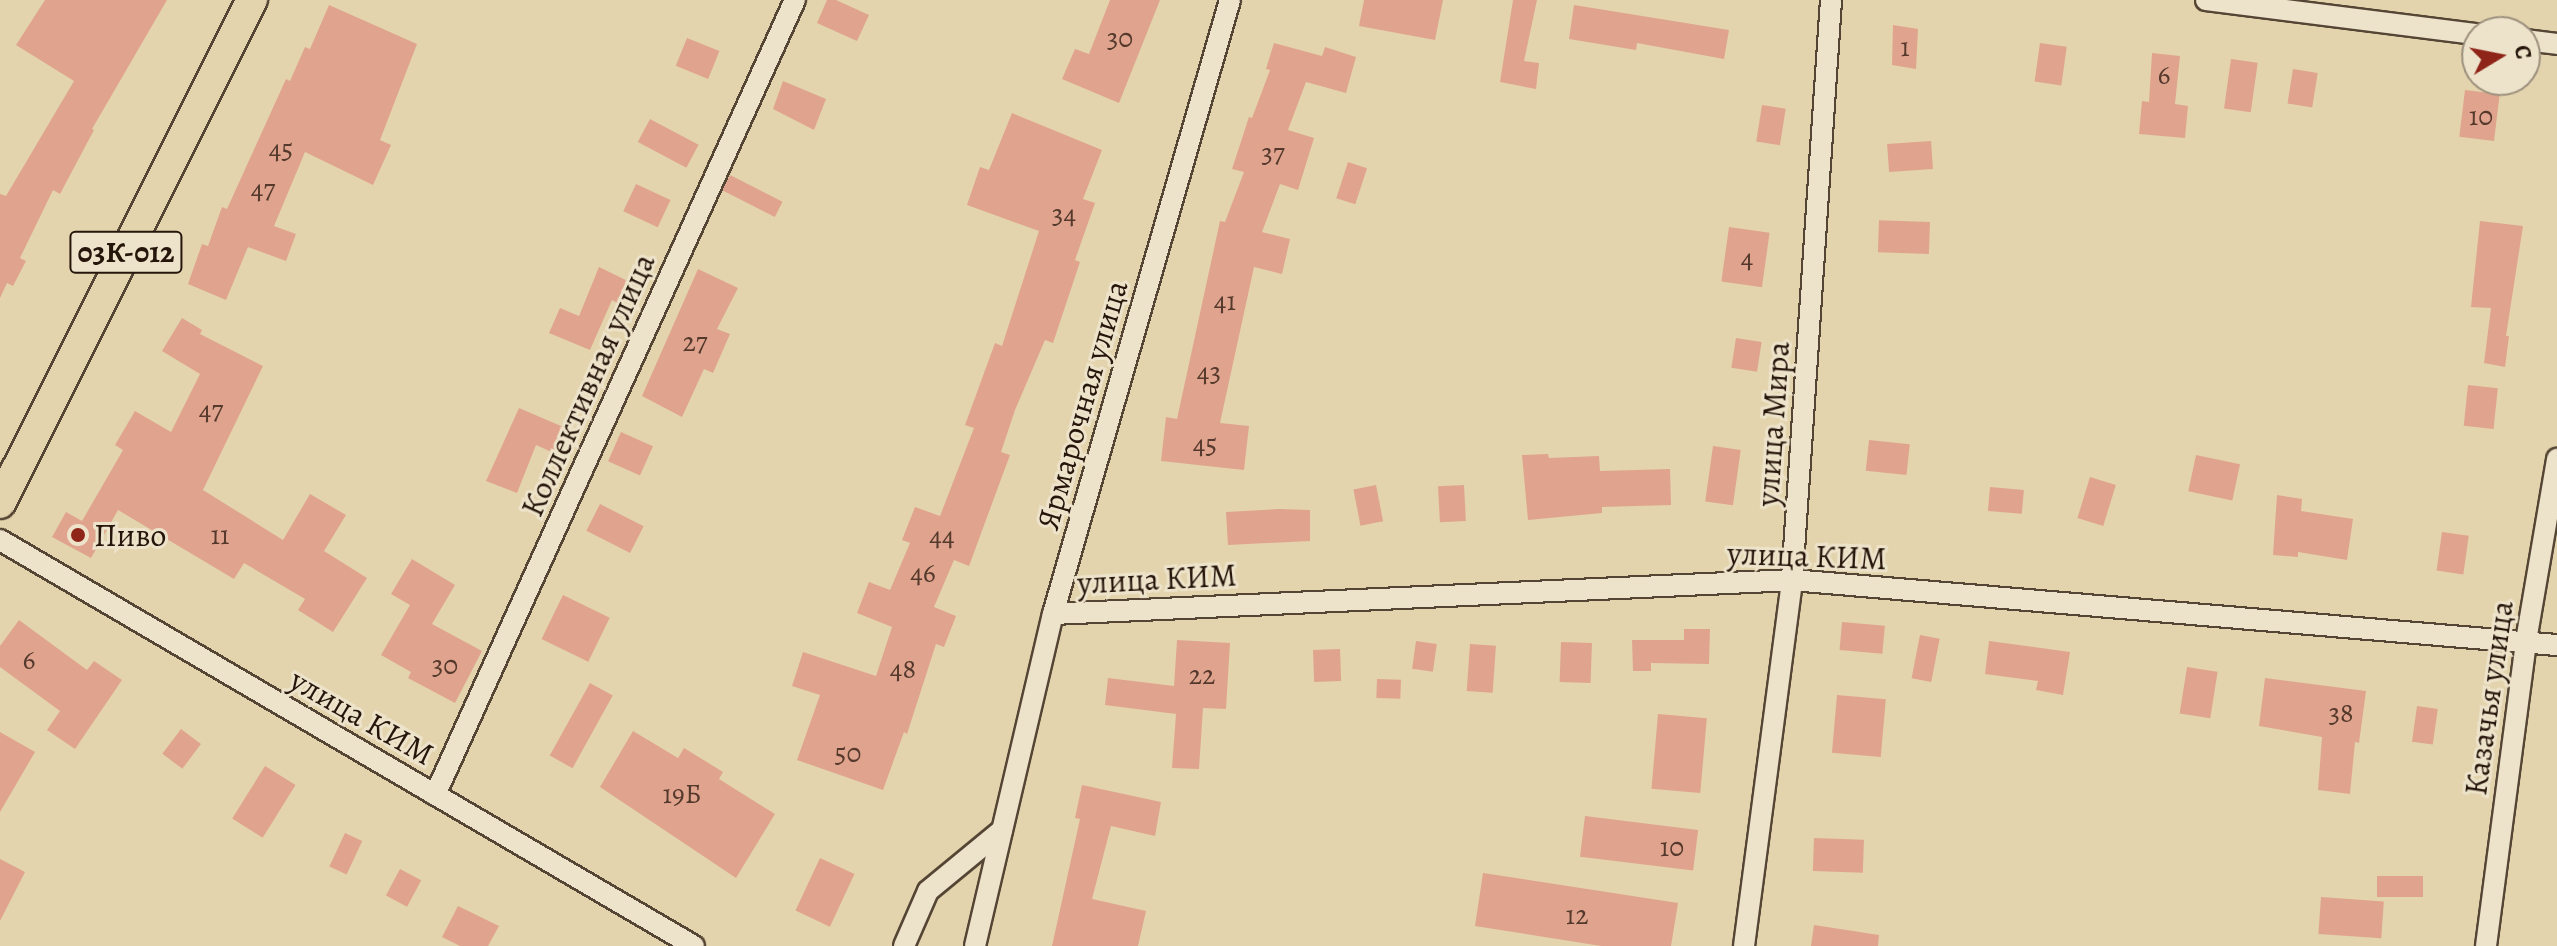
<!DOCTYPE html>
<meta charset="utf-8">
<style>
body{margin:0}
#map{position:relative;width:2557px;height:946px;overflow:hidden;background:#e3d4ad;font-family:Alegreya,serif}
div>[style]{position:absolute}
.building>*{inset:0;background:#e0a48e;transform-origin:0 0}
.roads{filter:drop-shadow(2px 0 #554534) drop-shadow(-2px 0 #554534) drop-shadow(0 2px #554534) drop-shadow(0 -2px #554534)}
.street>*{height:20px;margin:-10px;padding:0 10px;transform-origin:10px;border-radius:10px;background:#ede3ca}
.primary>*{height:30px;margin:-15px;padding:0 15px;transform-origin:15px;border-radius:15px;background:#e3d4ad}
.dots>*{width:22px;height:22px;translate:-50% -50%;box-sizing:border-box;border:4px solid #ede3ca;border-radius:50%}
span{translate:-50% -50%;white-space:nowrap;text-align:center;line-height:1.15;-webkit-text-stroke:6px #ede3ca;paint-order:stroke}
.number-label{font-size:28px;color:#54392c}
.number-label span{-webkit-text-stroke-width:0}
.shield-label span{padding:2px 6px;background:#ede3ca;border:2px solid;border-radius:6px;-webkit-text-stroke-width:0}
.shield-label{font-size:30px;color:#26150b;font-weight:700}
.street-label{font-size:32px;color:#26150b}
.poi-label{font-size:32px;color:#26150b}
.left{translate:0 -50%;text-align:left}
.north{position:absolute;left:2461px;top:16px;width:80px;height:80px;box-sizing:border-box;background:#ede3ca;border:2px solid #9d917e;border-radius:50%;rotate:80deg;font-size:22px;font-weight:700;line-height:32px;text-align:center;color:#26150b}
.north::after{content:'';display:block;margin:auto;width:28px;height:36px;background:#8f2418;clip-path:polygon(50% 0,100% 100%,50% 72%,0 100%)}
</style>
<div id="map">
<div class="building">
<div style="clip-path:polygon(45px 0,167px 0,92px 129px,94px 130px,60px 194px,53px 190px,20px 258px,26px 261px,13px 286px,7px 283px,0 298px,0 194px,6px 196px,74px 81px,16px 45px)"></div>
<div style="clip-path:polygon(827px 0,836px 0,869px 15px,857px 41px,817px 23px)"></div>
<div style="clip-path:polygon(1110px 0,1160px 0,1119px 103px,1062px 79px,1075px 49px,1089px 54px)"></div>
<div style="clip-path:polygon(1364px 0,1443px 0,1435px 40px,1359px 26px)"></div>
<div style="clip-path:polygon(1513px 0,1537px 0,1524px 61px,1539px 63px,1536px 89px,1500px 82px)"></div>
<div style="clip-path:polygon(329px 5px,417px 44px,380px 140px,391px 145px,373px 185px,305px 152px,274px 226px,296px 234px,286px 261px,248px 247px,226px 300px,188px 284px,202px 244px,208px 246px,222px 207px,227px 209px,286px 79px,290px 81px,305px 47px,310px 49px)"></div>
<div style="clip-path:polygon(1574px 5px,1729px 30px,1724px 59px,1637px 43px,1636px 50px,1569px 39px)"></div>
<div style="clip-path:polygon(1893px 25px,1918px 29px,1916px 69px,1892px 65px)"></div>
<div style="left:687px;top:38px;width:35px;height:30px;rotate:22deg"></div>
<div style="clip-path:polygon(1274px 43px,1322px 56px,1325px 47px,1356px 57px,1346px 93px,1306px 82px,1288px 130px,1314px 138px,1298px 190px,1280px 184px,1262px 232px,1290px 239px,1282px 274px,1254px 267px,1220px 423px,1249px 426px,1244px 470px,1161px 461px,1166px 417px,1177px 419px,1220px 221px,1225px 222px,1244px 172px,1232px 169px,1249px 117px,1252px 118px,1270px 70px,1266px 69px)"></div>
<div style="left:2040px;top:43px;width:27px;height:39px;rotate:8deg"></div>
<div style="clip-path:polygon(2152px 53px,2180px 56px,2175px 104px,2188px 106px,2185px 138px,2139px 134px,2142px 101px,2149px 102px)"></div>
<div style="left:2231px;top:59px;width:27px;height:50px;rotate:8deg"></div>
<div style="left:2293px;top:69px;width:25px;height:35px;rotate:9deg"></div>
<div style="clip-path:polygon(783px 81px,826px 99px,814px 130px,773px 109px)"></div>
<div style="left:2465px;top:90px;width:35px;height:47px;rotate:7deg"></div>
<div style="left:1762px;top:105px;width:24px;height:37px;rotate:9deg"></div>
<div style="clip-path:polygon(1012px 113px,1102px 150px,1083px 199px,1095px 203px,1075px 260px,1080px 262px,1053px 343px,1045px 340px,1015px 410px,1001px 452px,1010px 455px,969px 566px,954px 560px,934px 607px,956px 616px,944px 647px,936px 644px,907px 734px,904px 732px,883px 790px,797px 760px,820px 695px,792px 686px,803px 652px,876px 676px,892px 627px,857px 613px,869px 582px,890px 590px,910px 543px,902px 540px,915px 507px,940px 516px,974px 428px,965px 425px,995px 343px,1002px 346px,1039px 231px,967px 205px,980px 167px,989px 170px)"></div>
<div style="left:650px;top:119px;width:55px;height:26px;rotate:28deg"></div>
<div style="left:1931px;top:141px;width:28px;height:44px;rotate:86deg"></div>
<div style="left:1348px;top:162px;width:20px;height:38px;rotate:18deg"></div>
<div style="left:730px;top:175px;width:59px;height:17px;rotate:27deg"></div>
<div style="left:636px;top:184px;width:38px;height:30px;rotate:25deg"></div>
<div style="clip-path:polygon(2480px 221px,2523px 226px,2506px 336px,2509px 336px,2505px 367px,2484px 363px,2491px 308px,2471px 307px)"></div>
<div style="left:1930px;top:222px;width:32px;height:51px;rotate:92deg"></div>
<div style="left:1729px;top:227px;width:41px;height:55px;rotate:8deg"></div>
<div style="clip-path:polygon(599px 267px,634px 284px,623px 306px,612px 300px,590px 350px,549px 333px,560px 308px,579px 316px)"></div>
<div style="clip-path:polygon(698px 269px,738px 288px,717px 329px,730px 334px,713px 373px,704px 369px,682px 417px,642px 396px)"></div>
<div style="clip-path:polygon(182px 318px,202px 330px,200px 334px,263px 366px,203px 490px,283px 540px,310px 494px,346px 515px,324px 551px,367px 578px,333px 632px,298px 610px,305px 599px,244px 563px,234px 579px,118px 510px,91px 558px,52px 537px,66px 512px,82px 521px,123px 450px,115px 445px,135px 411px,171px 432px,200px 374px,162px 351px)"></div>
<div style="left:1736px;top:338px;width:26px;height:30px;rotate:9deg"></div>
<div style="left:2468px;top:385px;width:30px;height:41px;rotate:6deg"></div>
<div style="clip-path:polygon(519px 408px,568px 429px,556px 454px,536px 445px,517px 493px,486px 481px)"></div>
<div style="left:621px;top:432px;width:35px;height:32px;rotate:24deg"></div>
<div style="left:1869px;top:440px;width:41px;height:31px;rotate:6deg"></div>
<div style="left:1713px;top:446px;width:28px;height:56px;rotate:8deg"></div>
<div style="clip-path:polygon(1548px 454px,1549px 458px,1599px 456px,1600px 471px,1670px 469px,1671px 505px,1602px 507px,1602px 513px,1528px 520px,1522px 455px)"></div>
<div style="left:2196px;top:455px;width:45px;height:37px;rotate:12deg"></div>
<div style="left:2090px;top:477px;width:27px;height:43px;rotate:17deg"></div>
<div style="left:1376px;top:485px;width:37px;height:23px;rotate:79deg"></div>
<div style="left:1464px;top:485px;width:36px;height:26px;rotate:87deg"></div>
<div style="left:1990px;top:487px;width:34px;height:24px;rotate:5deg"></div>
<div style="clip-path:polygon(2277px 495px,2302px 499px,2301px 511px,2353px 519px,2347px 560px,2298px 552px,2298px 557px,2273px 555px)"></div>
<div style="left:600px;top:504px;width:49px;height:30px;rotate:27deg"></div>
<div style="clip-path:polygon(1279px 509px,1310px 510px,1310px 541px,1228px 545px,1226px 512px)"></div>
<div style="left:2442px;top:532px;width:27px;height:39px;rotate:8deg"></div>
<div style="clip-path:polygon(412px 559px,455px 585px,432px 624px,482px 651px,455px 703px,408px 678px,411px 672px,381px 655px,410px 605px,391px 594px)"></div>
<div style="left:563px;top:595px;width:52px;height:49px;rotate:26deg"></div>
<div style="clip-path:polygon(19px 620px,87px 670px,94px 661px,122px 680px,75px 749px,47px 730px,60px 711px,0 667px,0 646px)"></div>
<div style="left:1842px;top:622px;width:43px;height:28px;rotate:5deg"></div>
<div style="clip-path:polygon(1684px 629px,1710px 629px,1709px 664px,1651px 663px,1651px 671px,1633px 671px,1632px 640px,1684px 640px)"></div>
<div style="left:1920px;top:635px;width:20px;height:44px;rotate:11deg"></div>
<div style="clip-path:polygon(1177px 640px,1230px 643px,1226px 709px,1203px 708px,1199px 769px,1172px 768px,1176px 714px,1105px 705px,1108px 678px,1174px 686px)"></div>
<div style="left:1416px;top:641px;width:21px;height:28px;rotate:8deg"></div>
<div style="clip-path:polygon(1989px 641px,2070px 652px,2063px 695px,2036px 690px,2038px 681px,1985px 674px)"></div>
<div style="left:1561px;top:642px;width:31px;height:40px;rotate:2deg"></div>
<div style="left:1470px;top:644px;width:26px;height:47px;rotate:4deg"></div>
<div style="left:1340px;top:649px;width:32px;height:27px;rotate:88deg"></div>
<div style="left:2187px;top:667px;width:31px;height:47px;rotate:9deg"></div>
<div style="clip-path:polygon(2265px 678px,2366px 691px,2359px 743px,2355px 742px,2350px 794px,2318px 790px,2322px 737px,2259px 726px)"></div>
<div style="left:1377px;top:679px;width:24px;height:19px;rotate:2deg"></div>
<div style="left:590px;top:683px;width:26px;height:83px;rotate:29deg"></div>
<div style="left:1837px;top:695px;width:49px;height:58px;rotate:5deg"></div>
<div style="left:2417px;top:706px;width:21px;height:36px;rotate:8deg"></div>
<div style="left:1658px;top:714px;width:49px;height:75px;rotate:5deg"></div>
<div style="left:181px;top:729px;width:25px;height:31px;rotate:37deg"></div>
<div style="clip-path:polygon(633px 731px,678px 758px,684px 748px,723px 772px,719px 779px,775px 814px,736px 878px,600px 787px)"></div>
<div style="clip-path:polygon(0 732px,35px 752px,0 812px)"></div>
<div style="left:265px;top:766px;width:36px;height:62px;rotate:32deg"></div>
<div style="clip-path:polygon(1082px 785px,1161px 802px,1155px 836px,1111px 826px,1092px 899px,1146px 911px,1138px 946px,1052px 946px,1080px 819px,1075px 818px)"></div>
<div style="left:1585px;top:816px;width:114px;height:41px;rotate:7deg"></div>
<div style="left:345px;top:833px;width:19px;height:37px;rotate:25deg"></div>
<div style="left:1814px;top:838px;width:50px;height:33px;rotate:2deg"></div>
<div style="left:820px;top:858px;width:38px;height:58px;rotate:25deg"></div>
<div style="clip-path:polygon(0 859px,25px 872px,0 921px)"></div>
<div style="left:400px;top:869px;width:24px;height:30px;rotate:28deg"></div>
<div style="clip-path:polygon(1483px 873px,1678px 903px,1671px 946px,1601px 946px,1475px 926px)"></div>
<div style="left:2377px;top:876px;width:46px;height:21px"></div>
<div style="left:2321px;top:897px;width:63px;height:37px;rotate:4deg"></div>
<div style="clip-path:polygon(458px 906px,499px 926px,488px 946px,460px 946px,442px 937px)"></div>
<div style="clip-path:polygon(1814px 925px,1879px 935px,1878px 946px,1811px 946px)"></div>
</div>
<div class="roads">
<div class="street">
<div style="left:2206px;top:0;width:273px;rotate:7.2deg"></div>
<div style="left:2525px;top:40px;width:32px;rotate:7deg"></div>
<div style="left:0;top:540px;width:804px;rotate:30.33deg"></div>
<div style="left:1053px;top:614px;width:740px;rotate:-2.63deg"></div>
<div style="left:1792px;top:580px;width:768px;rotate:4.86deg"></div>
<div style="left:435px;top:795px;width:873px;rotate:-65.64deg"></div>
<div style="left:904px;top:946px;width:60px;rotate:-66.4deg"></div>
<div style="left:928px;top:891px;width:96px;rotate:-39.5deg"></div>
<div style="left:975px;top:946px;width:341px;rotate:-76.8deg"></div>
<div style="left:1053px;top:614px;width:639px;rotate:-73.92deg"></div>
<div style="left:1744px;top:946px;width:369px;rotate:-82.5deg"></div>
<div style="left:1792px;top:580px;width:581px;rotate:-86.15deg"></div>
<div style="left:2486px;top:946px;width:308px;rotate:-82.5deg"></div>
<div style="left:2526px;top:641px;width:185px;rotate:-80.3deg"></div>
</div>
<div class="primary">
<div style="left:0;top:503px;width:563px;rotate:-63.39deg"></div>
</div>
</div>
<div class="dots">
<div style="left:78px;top:535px;background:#8f2418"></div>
</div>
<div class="number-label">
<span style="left:1120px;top:38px">30</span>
<span style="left:1905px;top:47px">1</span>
<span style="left:2164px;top:75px">6</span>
<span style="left:2481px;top:116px">10</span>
<span style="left:281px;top:149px">45</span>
<span style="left:1273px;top:153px">37</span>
<span style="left:263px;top:189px">47</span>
<span style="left:1064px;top:214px">34</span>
<span style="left:1747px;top:258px">4</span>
<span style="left:1225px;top:301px">41</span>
<span style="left:695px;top:342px">27</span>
<span style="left:1209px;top:372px">43</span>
<span style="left:211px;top:410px">47</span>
<span style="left:1205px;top:444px">45</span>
<span style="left:220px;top:535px">11</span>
<span style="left:942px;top:536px">44</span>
<span style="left:923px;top:573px">46</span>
<span style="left:29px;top:660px">6</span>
<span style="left:445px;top:665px">30</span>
<span style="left:903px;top:669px">48</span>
<span style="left:1202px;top:675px">22</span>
<span style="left:2341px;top:713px">38</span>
<span style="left:848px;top:753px">50</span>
<span style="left:682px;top:794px">19Б</span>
<span style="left:1672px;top:847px">10</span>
<span style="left:1577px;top:915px">12</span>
</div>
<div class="shield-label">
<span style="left:126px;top:252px">03К-012</span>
</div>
<div class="street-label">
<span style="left:588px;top:385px;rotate:-66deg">Коллективная улица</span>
<span style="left:1082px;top:405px;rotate:-74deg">Ярмарочная улица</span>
<span style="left:1773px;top:424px;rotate:-86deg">улица Мира</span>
<span style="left:1807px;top:556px;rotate:2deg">улица КИМ</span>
<span style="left:1157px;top:579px;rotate:-3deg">улица КИМ</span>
<span style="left:2489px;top:698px;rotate:-82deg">Казачья улица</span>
<span style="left:362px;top:717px;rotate:30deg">улица КИМ</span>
</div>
<div class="poi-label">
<span class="left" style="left:94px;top:535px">Пиво</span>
</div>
<div class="north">С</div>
</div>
